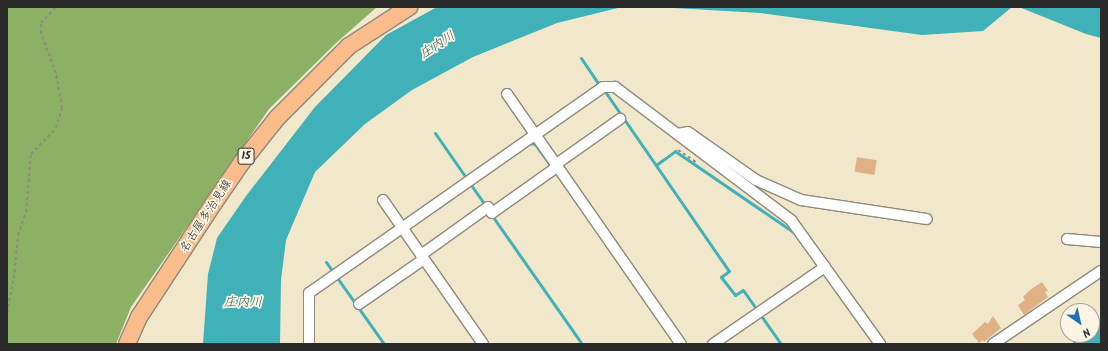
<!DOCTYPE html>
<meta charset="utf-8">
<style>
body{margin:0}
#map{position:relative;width:1108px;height:351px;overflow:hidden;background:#f1e8cc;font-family:Kalam,"Klee One",sans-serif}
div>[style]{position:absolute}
.forest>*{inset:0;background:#8cb064}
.water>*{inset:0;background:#40b0b9}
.stream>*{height:3px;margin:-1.5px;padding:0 1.5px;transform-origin:1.5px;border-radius:1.5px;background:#40b0b9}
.river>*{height:18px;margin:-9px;padding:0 9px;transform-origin:9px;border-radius:9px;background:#40b0b9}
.building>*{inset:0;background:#e0b185;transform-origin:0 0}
.path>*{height:2px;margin-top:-1px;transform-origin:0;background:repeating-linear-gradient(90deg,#8e8a7c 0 3px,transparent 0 6px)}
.roads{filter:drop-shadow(1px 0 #8e8a7c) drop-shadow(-1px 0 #8e8a7c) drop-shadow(0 1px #8e8a7c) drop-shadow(0 -1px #8e8a7c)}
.street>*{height:10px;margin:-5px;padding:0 5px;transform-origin:5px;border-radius:5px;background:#fff}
.primary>*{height:16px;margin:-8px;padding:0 8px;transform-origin:8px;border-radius:8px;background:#f9bc8a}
span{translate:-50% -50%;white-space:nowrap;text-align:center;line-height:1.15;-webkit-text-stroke:3.5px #fcf5e5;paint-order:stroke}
.shield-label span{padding:1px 3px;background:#fcf5e5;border:1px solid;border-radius:3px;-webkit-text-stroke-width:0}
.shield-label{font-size:11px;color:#2b2b2b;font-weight:700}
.street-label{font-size:12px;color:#2b2b2b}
.water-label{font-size:13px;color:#325a5d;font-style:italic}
.frame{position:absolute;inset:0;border:8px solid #2b2b2b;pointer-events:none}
.north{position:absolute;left:1060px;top:303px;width:40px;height:40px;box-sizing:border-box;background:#fcf5e5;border:1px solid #a8a49b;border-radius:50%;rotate:146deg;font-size:11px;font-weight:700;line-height:16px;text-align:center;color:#2b2b2b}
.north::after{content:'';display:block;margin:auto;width:14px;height:18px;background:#1f6fb2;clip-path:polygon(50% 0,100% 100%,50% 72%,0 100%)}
</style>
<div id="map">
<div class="forest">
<div style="clip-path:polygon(7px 7px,377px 7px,336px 43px,269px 109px,131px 307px,116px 344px,7px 344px)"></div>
</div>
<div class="water">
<div style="clip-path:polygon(437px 7px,1012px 7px,983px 31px,922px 35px,760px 13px,674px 8px,618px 8px,557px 23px,473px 57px,412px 90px,365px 124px,315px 172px,286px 240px,281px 280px,280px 344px,203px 344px,208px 274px,217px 238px,246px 196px,315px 107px,386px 35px)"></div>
<div style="clip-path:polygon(1019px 7px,1101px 7px,1101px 38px,1086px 34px)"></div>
</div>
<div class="stream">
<div style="left:581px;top:58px;width:34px;rotate:56deg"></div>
<div style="left:604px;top:90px;width:220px;rotate:55.4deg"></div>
<div style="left:729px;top:271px;width:10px;rotate:143deg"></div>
<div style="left:721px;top:277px;width:23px;rotate:52deg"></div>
<div style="left:735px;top:295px;width:9px;rotate:-32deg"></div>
<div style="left:743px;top:290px;width:66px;rotate:54.9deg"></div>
<div style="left:435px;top:133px;width:88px;rotate:55.2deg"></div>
<div style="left:530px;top:143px;width:5px;rotate:11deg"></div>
<div style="left:535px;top:144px;width:53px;rotate:54.2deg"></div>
<div style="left:656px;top:165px;width:24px;rotate:-36deg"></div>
<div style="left:675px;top:151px;width:147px;rotate:34.4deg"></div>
<div style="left:493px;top:217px;width:155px;rotate:55deg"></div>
<div style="left:326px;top:262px;width:100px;rotate:54.7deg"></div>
</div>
<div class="river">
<div style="left:1082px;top:344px;width:23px;rotate:-34deg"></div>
</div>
<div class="building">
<div style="left:857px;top:157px;width:20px;height:15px;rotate:9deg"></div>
<div style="clip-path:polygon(1042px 282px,1048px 291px,1045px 292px,1048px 297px,1024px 315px,1018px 305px,1025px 300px,1023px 297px,1030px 290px)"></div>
<div style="clip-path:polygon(993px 316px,1001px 328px,984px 342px,983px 340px,979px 343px,972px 334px,985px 322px,988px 324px)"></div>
</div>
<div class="path">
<div style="left:678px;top:150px;width:23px;rotate:34deg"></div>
<div style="left:7px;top:313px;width:36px;rotate:-79deg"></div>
<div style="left:14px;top:278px;width:43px;rotate:-84.7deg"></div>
<div style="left:18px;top:235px;width:24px;rotate:-71deg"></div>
<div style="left:26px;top:212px;width:58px;rotate:-85.1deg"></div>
<div style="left:31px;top:154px;width:36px;rotate:-46deg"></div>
<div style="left:56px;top:128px;width:21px;rotate:-73deg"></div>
<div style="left:62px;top:108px;width:36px;rotate:-100deg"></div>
<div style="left:56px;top:73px;width:43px;rotate:-110.6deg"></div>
<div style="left:41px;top:33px;width:10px;rotate:-90deg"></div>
<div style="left:41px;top:23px;width:22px;rotate:-47deg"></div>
</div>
<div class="roads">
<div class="street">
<div style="left:507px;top:94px;width:305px;rotate:55.2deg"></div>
<div style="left:677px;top:134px;width:11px;rotate:-10deg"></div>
<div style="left:688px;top:132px;width:83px;rotate:35.2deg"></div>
<div style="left:756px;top:180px;width:49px;rotate:24deg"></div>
<div style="left:801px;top:200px;width:127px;rotate:8.6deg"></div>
<div style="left:555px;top:165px;width:80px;rotate:-35.3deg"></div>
<div style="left:383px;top:200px;width:175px;rotate:55.2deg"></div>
<div style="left:1067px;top:239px;width:34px;rotate:5deg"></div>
<div style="left:421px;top:255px;width:82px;rotate:-35.6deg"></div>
<div style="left:488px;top:207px;width:7px;rotate:56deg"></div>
<div style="left:492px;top:213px;width:80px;rotate:-35.3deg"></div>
<div style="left:359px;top:304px;width:79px;rotate:-34.7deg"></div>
<div style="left:309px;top:344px;width:51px;rotate:-90deg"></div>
<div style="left:309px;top:293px;width:359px;rotate:-35deg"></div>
<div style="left:603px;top:87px;width:12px"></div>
<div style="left:615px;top:87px;width:221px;rotate:37.1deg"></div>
<div style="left:791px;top:220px;width:153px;rotate:54.3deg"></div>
<div style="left:713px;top:344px;width:136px;rotate:-34.5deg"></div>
<div style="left:993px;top:344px;width:130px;rotate:-34.1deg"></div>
</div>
<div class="primary">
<div style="left:127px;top:344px;width:30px;rotate:-66deg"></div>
<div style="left:139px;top:317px;width:136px;rotate:-56.7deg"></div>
<div style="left:214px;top:203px;width:50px;rotate:-55.7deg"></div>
<div style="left:242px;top:162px;width:56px;rotate:-51.5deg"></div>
<div style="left:277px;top:118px;width:102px;rotate:-45deg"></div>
<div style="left:349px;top:46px;width:72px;rotate:-33deg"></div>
</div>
</div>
<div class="shield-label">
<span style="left:246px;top:156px">15</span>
</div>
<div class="street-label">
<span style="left:206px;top:216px;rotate:-57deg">名古屋多治見線</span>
</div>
<div class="water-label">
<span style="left:438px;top:46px;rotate:-33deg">庄内川</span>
<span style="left:243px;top:303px">庄内川</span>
</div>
<div class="frame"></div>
<div class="north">N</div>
</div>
